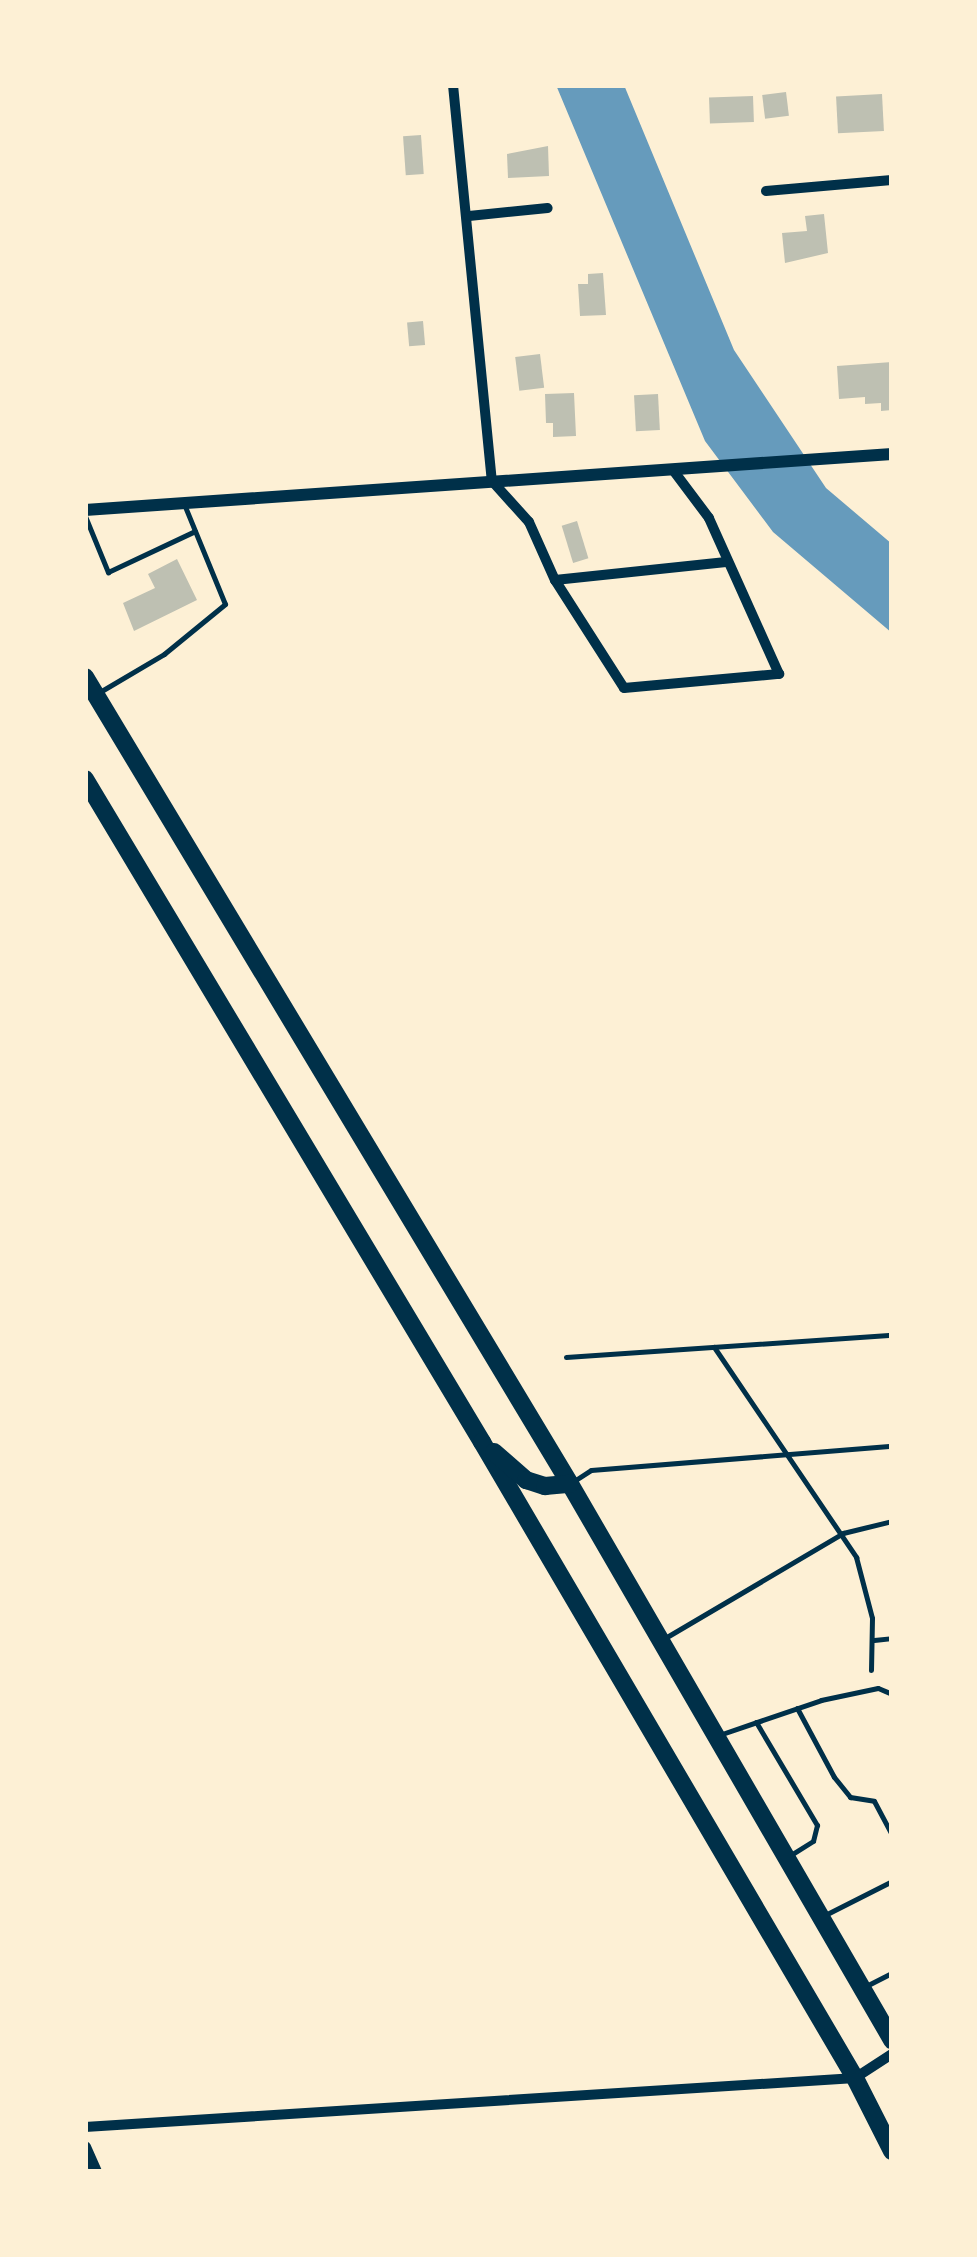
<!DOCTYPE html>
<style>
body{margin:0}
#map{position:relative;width:977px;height:2257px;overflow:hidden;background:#fdf0d5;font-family:Montserrat,sans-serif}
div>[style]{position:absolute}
.water>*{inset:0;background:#669bbc}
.building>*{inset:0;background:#bec0b2;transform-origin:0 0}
.service>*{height:5px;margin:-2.5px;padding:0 2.5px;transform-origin:2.5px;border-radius:2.5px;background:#003049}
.minor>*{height:10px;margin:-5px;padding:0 5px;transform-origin:5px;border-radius:5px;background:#003049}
.tertiary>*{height:12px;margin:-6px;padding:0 6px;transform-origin:6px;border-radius:6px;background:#003049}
.primary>*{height:18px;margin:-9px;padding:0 9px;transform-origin:9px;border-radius:9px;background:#003049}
span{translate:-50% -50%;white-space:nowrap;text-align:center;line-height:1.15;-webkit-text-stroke:10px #fdf0d5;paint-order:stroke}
.frame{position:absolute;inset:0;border:88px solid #fdf0d5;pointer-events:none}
</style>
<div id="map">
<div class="water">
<div style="clip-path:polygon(556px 85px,624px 85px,734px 350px,826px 488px,892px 544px,892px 633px,773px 532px,705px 441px)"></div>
</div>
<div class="building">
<div style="left:786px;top:92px;width:24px;height:24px;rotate:83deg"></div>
<div style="left:882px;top:94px;width:37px;height:46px;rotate:87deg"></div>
<div style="left:753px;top:96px;width:26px;height:44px;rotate:88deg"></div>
<div style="left:421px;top:135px;width:39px;height:18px;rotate:86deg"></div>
<div style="clip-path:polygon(548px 146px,549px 176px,508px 178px,507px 154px)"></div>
<div style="clip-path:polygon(824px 214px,828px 253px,785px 263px,782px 233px,807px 231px,805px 216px)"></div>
<div style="clip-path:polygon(603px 273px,606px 315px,580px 316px,578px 284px,588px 284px,588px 274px)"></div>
<div style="left:423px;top:321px;width:24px;height:16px;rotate:85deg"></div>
<div style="left:540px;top:354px;width:34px;height:25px;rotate:83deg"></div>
<div style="clip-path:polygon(892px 362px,892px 410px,881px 411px,881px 403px,865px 404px,865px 397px,839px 399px,837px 366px)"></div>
<div style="clip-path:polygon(574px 393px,576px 436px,553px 437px,553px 423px,546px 423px,545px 394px)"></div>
<div style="left:658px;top:394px;width:36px;height:24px;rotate:87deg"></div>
<div style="left:577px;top:521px;width:39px;height:16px;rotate:73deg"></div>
<div style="clip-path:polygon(177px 559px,197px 600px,134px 631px,123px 603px,155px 588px,148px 574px)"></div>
</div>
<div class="service">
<div style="left:85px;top:516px;width:61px;rotate:67.7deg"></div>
<div style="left:108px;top:572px;width:96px;rotate:-25.2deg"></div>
<div style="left:98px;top:693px;width:77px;rotate:-30.6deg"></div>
<div style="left:164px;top:654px;width:79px;rotate:-39.3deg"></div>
<div style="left:225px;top:604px;width:108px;rotate:-112.3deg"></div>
<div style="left:714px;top:1347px;width:254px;rotate:55.9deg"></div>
<div style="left:856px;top:1557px;width:63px;rotate:75.3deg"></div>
<div style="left:872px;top:1618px;width:52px;rotate:91.1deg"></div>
<div style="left:566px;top:1357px;width:327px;rotate:-3.9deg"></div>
<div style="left:574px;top:1481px;width:20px;rotate:-33deg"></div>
<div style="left:591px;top:1470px;width:302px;rotate:-4.6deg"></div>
<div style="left:665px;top:1638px;width:207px;rotate:-30.5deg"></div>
<div style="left:843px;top:1533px;width:50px;rotate:-13.8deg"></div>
<div style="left:874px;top:1640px;width:18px;rotate:-6deg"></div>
<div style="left:797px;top:1708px;width:78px;rotate:61.8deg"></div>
<div style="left:834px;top:1777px;width:26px;rotate:51deg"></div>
<div style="left:850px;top:1797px;width:24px;rotate:9deg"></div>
<div style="left:874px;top:1801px;width:38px;rotate:62deg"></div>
<div style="left:756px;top:1722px;width:120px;rotate:59.4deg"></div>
<div style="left:817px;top:1825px;width:16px;rotate:104deg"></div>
<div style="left:813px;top:1841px;width:28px;rotate:148deg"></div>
<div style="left:719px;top:1735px;width:108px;rotate:-18.9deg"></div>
<div style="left:821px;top:1700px;width:58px;rotate:-11.9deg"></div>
<div style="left:878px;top:1688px;width:15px;rotate:23deg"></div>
<div style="left:823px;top:1916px;width:77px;rotate:-26.9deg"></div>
<div style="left:868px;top:1985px;width:27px;rotate:-27deg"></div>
</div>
<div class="minor">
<div style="left:453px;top:85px;width:398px;rotate:84.4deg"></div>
<div style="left:492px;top:481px;width:55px;rotate:47.9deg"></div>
<div style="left:529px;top:522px;width:64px;rotate:65.9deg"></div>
<div style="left:555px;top:580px;width:128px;rotate:57.4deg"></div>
<div style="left:624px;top:688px;width:156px;rotate:-5.2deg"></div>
<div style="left:779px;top:674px;width:171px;rotate:-114.2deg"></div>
<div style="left:709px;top:518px;width:60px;rotate:-126.9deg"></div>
<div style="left:766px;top:191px;width:126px;rotate:-5deg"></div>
<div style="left:469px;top:216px;width:79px;rotate:-5.8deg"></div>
<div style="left:555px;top:580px;width:172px;rotate:-6deg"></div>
<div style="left:85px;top:2127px;width:772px;rotate:-3.64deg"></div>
<div style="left:855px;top:2078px;width:44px;rotate:-33deg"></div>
</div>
<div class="tertiary">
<div style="left:85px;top:510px;width:809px;rotate:-3.97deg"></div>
<div style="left:85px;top:2147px;width:27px;rotate:66deg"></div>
</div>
<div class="primary">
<div style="left:85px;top:677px;width:942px;rotate:58.99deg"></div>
<div style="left:570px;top:1484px;width:643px;rotate:59.92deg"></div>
<div style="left:85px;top:779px;width:773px;rotate:59.09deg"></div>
<div style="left:482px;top:1442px;width:737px;rotate:59.61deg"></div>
<div style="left:855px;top:2078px;width:82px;rotate:63.1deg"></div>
<div style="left:494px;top:1452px;width:43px;rotate:41.2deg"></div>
<div style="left:526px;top:1480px;width:20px;rotate:18deg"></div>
<div style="left:545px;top:1486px;width:25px;rotate:-5deg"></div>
</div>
<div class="frame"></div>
</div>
